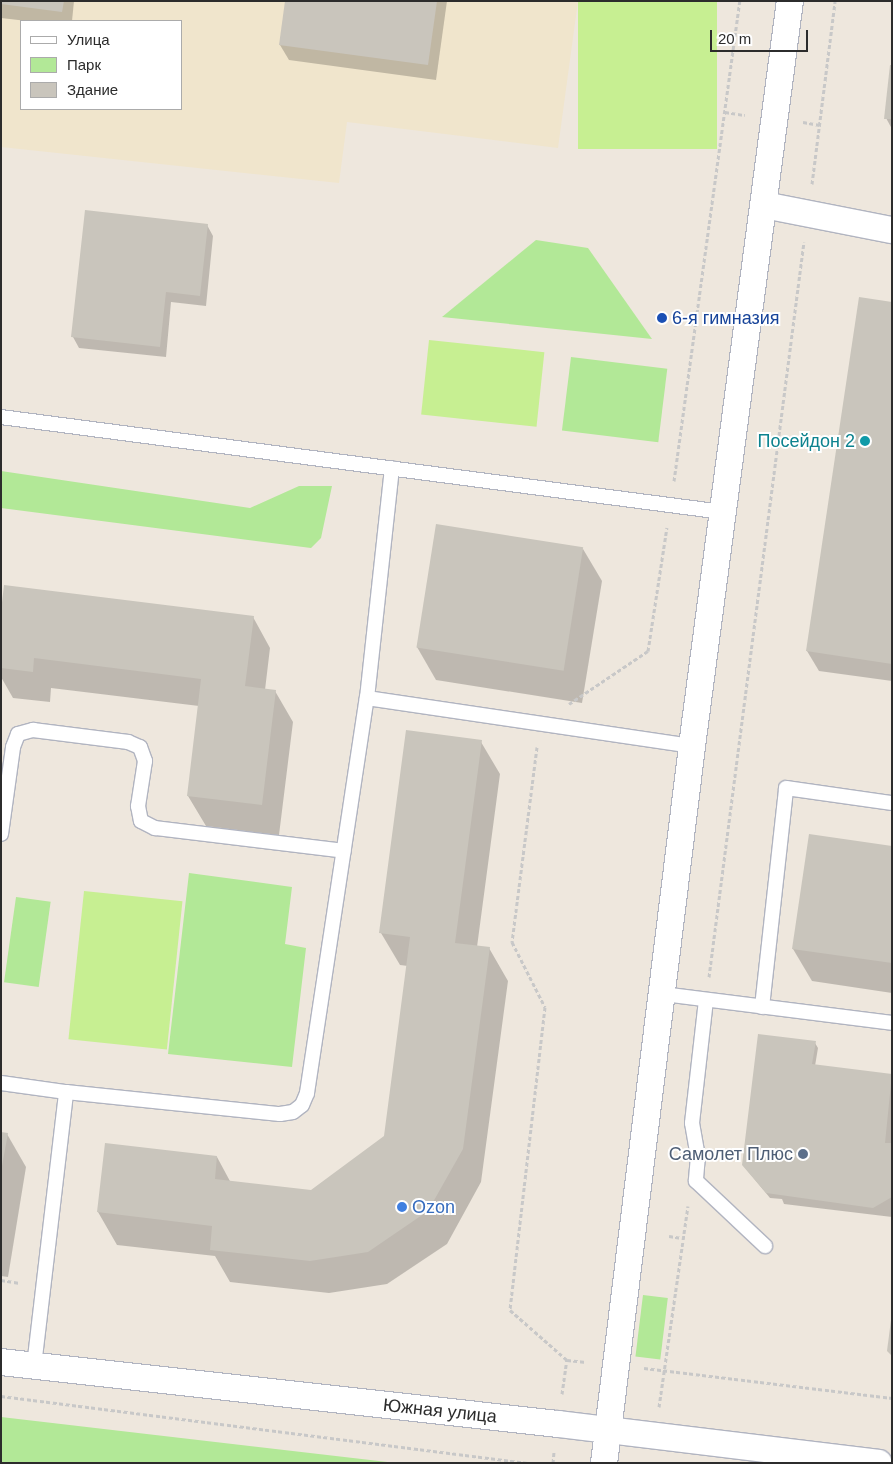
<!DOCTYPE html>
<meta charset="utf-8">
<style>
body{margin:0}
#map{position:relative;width:893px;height:1464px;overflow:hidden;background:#eee7dd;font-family:Arial,sans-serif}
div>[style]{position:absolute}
.education>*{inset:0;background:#f0e5cc}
.green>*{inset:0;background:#b2e897;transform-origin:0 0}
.pitch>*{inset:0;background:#c7ef92;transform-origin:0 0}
.shadow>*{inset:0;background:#0003}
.building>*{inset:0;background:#c9c5bc;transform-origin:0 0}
.path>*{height:3px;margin-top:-1.5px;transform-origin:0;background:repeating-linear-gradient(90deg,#c8c8c8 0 4px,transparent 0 6.5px)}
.roads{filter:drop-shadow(1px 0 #b1b4c0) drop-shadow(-1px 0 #b1b4c0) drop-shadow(0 1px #b1b4c0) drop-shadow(0 -1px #b1b4c0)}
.service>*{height:14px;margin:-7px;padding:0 7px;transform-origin:7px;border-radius:7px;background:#fff}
.minor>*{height:26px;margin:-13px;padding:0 13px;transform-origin:13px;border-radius:13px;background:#fff}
.dots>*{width:14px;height:14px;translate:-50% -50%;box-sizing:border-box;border:2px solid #fff;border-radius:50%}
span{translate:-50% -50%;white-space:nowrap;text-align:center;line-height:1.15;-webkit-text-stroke:4px #fff;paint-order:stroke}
.transit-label{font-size:18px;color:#164399}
.left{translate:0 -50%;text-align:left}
.culture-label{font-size:18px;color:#0d838f}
.right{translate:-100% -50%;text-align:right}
.service-label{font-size:18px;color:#4e5e75}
.shop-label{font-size:18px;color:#366cbe}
.street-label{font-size:18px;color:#2c2c2c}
.frame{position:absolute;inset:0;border:2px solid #2c2c2c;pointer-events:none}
.legend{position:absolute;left:20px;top:20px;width:162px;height:90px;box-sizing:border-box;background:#fff;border:1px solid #ababab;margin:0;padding:6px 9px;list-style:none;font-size:15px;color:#2c2c2c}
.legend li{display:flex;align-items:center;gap:10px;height:25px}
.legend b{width:25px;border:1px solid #ababab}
.scale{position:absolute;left:710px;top:30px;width:98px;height:22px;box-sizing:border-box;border:2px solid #2c2c2c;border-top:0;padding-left:6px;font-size:15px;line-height:18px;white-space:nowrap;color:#2c2c2c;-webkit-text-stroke:4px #fff;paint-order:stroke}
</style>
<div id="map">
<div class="education">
<div style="clip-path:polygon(evenodd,1px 1px,578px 1px,558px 148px,347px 122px,339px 183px,1px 147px,1px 1px,21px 21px,181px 21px,181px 109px,21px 109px,21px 21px)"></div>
</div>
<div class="green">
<div style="clip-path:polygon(536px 240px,588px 248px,652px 339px,442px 317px)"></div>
<div style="left:571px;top:357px;width:97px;height:74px;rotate:7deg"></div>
<div style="clip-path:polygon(1px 471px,250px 508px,299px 486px,332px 486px,321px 538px,311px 548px,1px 508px)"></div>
<div style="clip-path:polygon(189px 873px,292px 887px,285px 944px,306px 948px,292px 1067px,168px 1054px)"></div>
<div style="left:16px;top:897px;width:35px;height:86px;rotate:8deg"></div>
<div style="left:643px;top:1295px;width:25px;height:62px;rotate:7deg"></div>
<div style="clip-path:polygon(1px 1417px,396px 1463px,1px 1463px)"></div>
</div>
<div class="pitch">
<div style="left:578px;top:1px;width:139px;height:148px"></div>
<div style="left:429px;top:340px;width:116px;height:75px;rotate:6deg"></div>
<div style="left:84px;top:891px;width:99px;height:149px;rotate:6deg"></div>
</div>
<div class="shadow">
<div style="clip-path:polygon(1px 1px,74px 1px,72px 21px,27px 21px,1px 18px)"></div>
<div style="clip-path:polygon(286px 1px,447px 1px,436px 80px,289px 60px,280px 45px)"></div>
<div style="clip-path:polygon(892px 65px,892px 129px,886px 118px)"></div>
<div style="clip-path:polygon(207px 225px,213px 236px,206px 306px,171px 302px,166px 357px,79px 348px,73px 337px)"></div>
<div style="clip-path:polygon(892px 303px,892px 681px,819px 671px,807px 651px)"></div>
<div style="clip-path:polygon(583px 549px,602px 581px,582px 703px,436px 680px,417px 647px)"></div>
<div style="clip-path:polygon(253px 617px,270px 648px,265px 690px,275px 691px,293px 722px,279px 835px,206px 826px,188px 796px,199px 706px,51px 688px,50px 702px,13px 698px,1px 677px,1px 621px)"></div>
<div style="clip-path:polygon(481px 742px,500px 774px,477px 947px,489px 948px,508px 981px,481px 1182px,447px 1244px,387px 1284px,329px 1293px,230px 1282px,215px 1256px,117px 1245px,98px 1212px,106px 1144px,217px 1157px,231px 1183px,311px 1192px,385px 1137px,408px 966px,400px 965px,381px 933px)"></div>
<div style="clip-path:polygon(892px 847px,892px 993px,812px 981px,793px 949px)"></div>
<div style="clip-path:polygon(815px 1043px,818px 1048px,815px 1066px,892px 1076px,892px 1217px,784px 1204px,782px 1199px,770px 1198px,743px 1165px)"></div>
<div style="clip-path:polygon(1px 1133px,7px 1134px,26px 1167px,8px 1277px,1px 1276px)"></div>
</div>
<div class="building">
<div style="clip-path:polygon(1px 1px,64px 1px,62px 12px,1px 4px)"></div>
<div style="clip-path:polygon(285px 1px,437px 1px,428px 65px,279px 45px)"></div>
<div style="clip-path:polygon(890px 65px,892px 65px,892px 119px,884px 119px)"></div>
<div style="clip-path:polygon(85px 210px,208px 224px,200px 296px,166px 292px,160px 347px,71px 337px)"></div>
<div style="clip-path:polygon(859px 297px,892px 302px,892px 664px,806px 651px)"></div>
<div style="left:436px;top:524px;width:149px;height:125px;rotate:9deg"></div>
<div style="clip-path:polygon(4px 585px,254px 616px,245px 686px,276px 690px,262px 805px,187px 796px,201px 679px,34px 658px,33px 672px,1px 668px,1px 611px)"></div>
<div style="clip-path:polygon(406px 730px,482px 740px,455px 943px,490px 947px,463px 1149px,428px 1211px,368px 1252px,310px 1261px,210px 1250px,212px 1226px,97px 1212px,105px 1143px,217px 1156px,215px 1179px,311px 1190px,384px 1136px,410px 937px,379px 933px)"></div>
<div style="clip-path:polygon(809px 834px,892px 846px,892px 963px,792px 949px)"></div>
<div style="clip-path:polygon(758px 1034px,816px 1041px,812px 1064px,892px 1074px,885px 1143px,892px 1143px,892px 1197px,873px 1208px,766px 1193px,742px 1165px)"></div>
<div style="clip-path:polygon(1px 1132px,8px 1133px,2px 1166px,1px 1166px)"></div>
<div style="clip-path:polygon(891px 1320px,892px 1320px,892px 1356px,887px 1351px)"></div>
</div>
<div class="path">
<div style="left:725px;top:112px;width:20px;rotate:9deg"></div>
<div style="left:803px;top:122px;width:17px;rotate:10deg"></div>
<div style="left:812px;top:184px;width:184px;rotate:-82.8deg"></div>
<div style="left:674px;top:481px;width:485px;rotate:-82.2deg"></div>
<div style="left:569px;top:704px;width:95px;rotate:-33.9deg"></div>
<div style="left:648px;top:651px;width:125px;rotate:-81.3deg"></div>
<div style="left:537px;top:747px;width:197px;rotate:97.3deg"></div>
<div style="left:512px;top:942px;width:73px;rotate:63.1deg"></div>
<div style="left:545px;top:1007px;width:305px;rotate:96.6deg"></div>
<div style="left:510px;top:1310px;width:76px;rotate:41.3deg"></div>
<div style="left:567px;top:1360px;width:19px;rotate:6deg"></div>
<div style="left:709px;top:977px;width:741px;rotate:-82.64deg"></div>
<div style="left:669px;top:1236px;width:13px;rotate:9deg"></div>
<div style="left:1px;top:1280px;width:19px;rotate:9deg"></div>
<div style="left:644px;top:1368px;width:250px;rotate:6.9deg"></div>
<div style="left:562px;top:1394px;width:34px;rotate:-82deg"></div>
<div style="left:1px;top:1396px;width:531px;rotate:7.25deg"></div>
<div style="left:659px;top:1407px;width:203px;rotate:-81.8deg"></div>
<div style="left:553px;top:1463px;width:11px;rotate:-85deg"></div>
</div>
<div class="roads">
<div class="service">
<div style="left:1px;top:417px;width:728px;rotate:7.5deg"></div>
<div style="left:367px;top:698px;width:231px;rotate:-83.8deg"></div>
<div style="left:1px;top:834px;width:88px;rotate:-82.1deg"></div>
<div style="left:13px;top:747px;width:14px;rotate:-69deg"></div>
<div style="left:18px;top:734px;width:16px;rotate:-15deg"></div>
<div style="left:33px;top:730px;width:96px;rotate:7.2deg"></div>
<div style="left:128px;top:742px;width:13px;rotate:23deg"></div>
<div style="left:140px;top:747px;width:15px;rotate:70deg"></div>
<div style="left:145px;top:761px;width:46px;rotate:98.8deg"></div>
<div style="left:138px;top:806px;width:15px;rotate:79deg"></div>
<div style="left:141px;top:821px;width:16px;rotate:27deg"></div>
<div style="left:155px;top:828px;width:190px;rotate:6.9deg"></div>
<div style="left:663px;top:994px;width:231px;rotate:7.2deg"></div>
<div style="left:706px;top:1000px;width:124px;rotate:96.5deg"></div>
<div style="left:692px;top:1123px;width:34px;rotate:80deg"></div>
<div style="left:698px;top:1156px;width:25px;rotate:95deg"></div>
<div style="left:696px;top:1181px;width:95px;rotate:43.3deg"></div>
<div style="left:762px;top:1007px;width:220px;rotate:-83.7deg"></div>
<div style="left:786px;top:788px;width:107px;rotate:8.1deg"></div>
<div style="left:1px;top:1083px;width:66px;rotate:7.9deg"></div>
<div style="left:34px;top:1366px;width:276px;rotate:-83.3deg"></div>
<div style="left:66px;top:1092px;width:215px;rotate:5.9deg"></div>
<div style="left:280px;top:1114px;width:13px;rotate:-9deg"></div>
<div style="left:293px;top:1112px;width:11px;rotate:-38deg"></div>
<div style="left:302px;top:1105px;width:13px;rotate:-67deg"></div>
<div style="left:307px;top:1093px;width:400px;rotate:-81.4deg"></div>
<div style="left:367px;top:698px;width:329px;rotate:8.4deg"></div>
</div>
<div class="minor">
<div style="left:764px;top:205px;width:130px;rotate:11.1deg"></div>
<div style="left:1px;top:1362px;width:560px;rotate:6.35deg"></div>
<div style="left:558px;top:1424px;width:323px;rotate:6.9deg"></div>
<div style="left:604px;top:1463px;width:722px;rotate:-83deg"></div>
<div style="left:692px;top:746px;width:751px;rotate:-82.51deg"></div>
</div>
</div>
<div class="dots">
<div style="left:662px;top:318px;background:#1a4fb4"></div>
<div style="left:865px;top:441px;background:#0f9aa8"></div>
<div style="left:803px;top:1154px;background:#5c6f8a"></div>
<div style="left:402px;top:1207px;background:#3f7fe0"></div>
</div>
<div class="transit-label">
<span class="left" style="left:672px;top:318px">6-я гимназия</span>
</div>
<div class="culture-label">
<span class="right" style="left:855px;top:441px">Посейдон 2</span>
</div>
<div class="service-label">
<span class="right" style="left:793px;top:1154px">Самолет Плюс</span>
</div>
<div class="shop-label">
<span class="left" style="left:412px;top:1207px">Ozon</span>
</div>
<div class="street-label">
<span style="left:440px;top:1411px;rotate:6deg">Южная улица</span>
</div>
<div class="frame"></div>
<ul class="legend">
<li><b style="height:6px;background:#fff"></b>Улица</li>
<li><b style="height:14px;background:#b2e897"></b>Парк</li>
<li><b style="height:14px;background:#c9c5bc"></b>Здание</li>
</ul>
<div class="scale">20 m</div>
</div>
